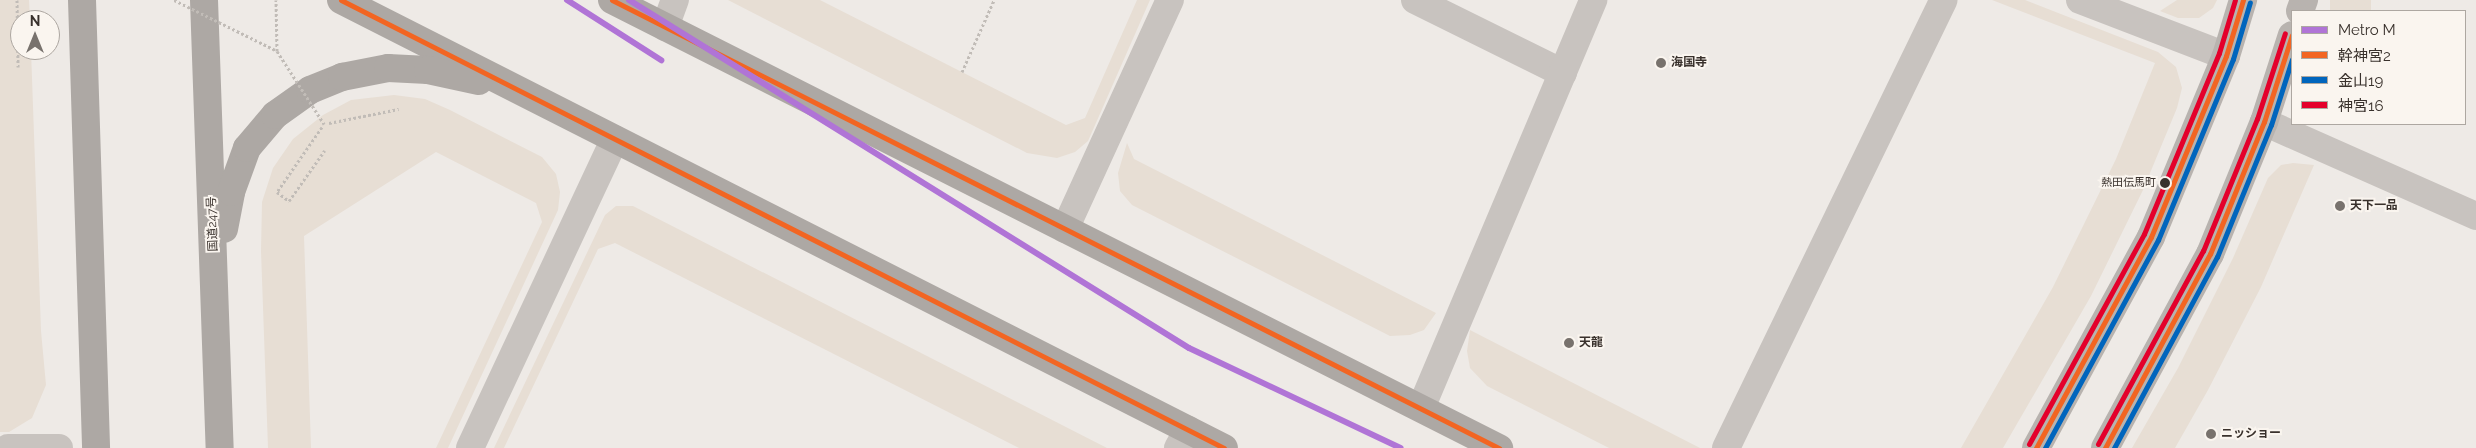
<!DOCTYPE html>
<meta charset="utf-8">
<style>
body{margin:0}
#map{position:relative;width:2476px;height:448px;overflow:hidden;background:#eeeae6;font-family:Raleway,"Noto Sans JP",sans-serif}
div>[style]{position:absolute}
.plaza>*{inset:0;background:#e7ded4;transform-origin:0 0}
.path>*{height:3px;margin-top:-1.5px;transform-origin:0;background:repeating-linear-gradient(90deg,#c1bcb7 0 2.5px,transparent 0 5px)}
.minor>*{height:28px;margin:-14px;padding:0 14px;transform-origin:14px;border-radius:14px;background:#c8c3bf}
.secondary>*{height:28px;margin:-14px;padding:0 14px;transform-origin:14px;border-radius:14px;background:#b8b3af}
.trunk>*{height:28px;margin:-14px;padding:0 14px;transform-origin:14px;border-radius:14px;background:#ada8a4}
.path-bridge>*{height:3px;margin-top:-1.5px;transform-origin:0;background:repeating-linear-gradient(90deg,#c1bcb7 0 2.5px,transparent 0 5px)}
.bus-1>*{height:5px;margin:-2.5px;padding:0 2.5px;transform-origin:2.5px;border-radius:2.5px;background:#f26522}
.bus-2>*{height:5px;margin:-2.5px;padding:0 2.5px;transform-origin:2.5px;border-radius:2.5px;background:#0065bd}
.bus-3>*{height:5px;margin:-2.5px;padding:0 2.5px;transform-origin:2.5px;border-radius:2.5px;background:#e4002b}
.metro-1>*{height:6px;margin:-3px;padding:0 3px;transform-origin:3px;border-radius:3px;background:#b074d6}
.dots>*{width:14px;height:14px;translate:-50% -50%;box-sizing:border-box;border:2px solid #faf5ef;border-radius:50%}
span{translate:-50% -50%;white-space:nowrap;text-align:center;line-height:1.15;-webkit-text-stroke:4px #faf5ef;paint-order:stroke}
.bus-label{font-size:11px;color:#39312c}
.right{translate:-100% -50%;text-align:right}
.poi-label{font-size:12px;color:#39312c;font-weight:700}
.left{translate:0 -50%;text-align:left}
.street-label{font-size:12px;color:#39312c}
.legend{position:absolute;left:2291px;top:10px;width:175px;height:115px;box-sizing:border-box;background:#faf5ef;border:1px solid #ada7a1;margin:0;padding:6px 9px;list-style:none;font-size:15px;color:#39312c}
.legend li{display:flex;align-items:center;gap:10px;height:25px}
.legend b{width:25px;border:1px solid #ada7a1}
.north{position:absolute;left:10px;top:10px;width:50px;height:50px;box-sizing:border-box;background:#faf5ef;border:1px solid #ada7a1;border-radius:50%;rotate:0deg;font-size:14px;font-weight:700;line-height:20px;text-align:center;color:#39312c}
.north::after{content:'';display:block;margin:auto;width:18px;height:22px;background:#78726d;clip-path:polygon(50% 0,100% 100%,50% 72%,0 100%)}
</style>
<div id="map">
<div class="plaza">
<div style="clip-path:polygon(0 0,29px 0,30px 20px,20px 20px,20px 50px,31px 50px,41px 331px,46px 385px,32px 418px,9px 432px,0 432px)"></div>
<div style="clip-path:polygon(728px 0,820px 0,1066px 125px,1085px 118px,1137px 0,1150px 0,1088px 141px,1075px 152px,1057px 158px,1027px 153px)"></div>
<div style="clip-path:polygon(1992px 0,2025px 0,2158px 52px,2176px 67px,2182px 88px,2177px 108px,2143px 190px,2091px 296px,2003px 448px,1961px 448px,2053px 287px,2116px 159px,2155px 63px)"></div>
<div style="clip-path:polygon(2177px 0,2217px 0,2213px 8px,2199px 18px,2178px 18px,2160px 11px)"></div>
<div style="left:2330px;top:0;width:41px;height:11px"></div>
<div style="clip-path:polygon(394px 95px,425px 99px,450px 110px,542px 157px,556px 174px,560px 192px,558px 210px,448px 448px,436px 448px,542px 222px,536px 203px,436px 152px,304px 236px,311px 448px,268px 448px,261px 251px,262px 202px,273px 168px,293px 139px,323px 115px,351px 100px)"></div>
<div style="clip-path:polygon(1127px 143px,1134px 159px,1436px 313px,1424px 330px,1410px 335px,1390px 336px,1132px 205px,1120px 191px,1118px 173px)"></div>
<div style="clip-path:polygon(2293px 163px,2314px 165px,2261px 287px,2208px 390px,2175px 448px,2132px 448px,2178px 368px,2233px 258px,2268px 178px,2281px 165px)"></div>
<div style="clip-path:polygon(616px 206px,633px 206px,1107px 448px,1019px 448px,615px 243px,598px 249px,504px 448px,494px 448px,605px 215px)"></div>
<div style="clip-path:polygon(1470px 330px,1700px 448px,1609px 448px,1487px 386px,1470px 368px,1467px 351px)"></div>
</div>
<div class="path">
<div style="left:17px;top:0;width:67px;rotate:89.1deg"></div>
<div style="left:962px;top:72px;width:79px;rotate:-66deg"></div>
<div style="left:329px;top:123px;width:71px;rotate:-11.3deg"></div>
<div style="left:322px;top:127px;width:79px;rotate:124.7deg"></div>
<div style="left:277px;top:192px;width:15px;rotate:37deg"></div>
<div style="left:289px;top:201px;width:62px;rotate:-54.8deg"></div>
</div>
<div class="minor">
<div style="left:1415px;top:0;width:165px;rotate:26.3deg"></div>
<div style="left:2080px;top:0;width:156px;rotate:21deg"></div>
<div style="left:665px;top:27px;width:29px;rotate:-70deg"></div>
<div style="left:2264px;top:122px;width:232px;rotate:23.9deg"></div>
<div style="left:1065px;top:229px;width:252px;rotate:-65.4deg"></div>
<div style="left:1421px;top:408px;width:443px;rotate:-67.1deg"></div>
<div style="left:8px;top:448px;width:51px"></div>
<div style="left:470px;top:448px;width:341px;rotate:-64.9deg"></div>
<div style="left:1178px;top:448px;width:21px;rotate:-61deg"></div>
<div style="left:1726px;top:448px;width:498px;rotate:-64.1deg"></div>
</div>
<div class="secondary">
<div style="left:2300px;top:11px;width:12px;rotate:-70deg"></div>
<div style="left:2036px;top:448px;width:240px;rotate:-61.4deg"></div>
<div style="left:2151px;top:237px;width:196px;rotate:-67.5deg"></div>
<div style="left:2226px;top:56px;width:59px;rotate:-73.1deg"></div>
<div style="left:2105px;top:448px;width:221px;rotate:-61.6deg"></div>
<div style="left:2210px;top:254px;width:143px;rotate:-67.8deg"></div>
<div style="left:2264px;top:122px;width:91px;rotate:-72.2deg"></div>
</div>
<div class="trunk">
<div style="left:82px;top:0;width:448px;rotate:88.2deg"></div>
<div style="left:204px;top:0;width:448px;rotate:88deg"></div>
<div style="left:341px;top:0;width:990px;rotate:26.9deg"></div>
<div style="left:612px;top:0;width:994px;rotate:26.8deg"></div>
<div style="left:224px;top:229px;width:38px;rotate:-79deg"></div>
<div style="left:231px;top:192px;width:47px;rotate:-70deg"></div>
<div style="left:247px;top:148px;width:43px;rotate:-49.7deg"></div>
<div style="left:275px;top:115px;width:43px;rotate:-35.5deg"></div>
<div style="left:310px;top:90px;width:35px;rotate:-22deg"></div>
<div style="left:342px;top:77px;width:47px;rotate:-11.1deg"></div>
<div style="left:388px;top:68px;width:40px;rotate:2.9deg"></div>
<div style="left:428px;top:70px;width:52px;rotate:12.2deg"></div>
</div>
<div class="path-bridge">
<div style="left:174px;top:0;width:115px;rotate:26.3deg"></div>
<div style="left:277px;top:51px;width:51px;rotate:-91.1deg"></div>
<div style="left:277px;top:51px;width:87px;rotate:57.2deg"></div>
</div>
<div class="bus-1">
<div style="left:341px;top:0;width:990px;rotate:26.9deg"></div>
<div style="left:612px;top:0;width:994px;rotate:26.8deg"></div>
<div style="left:2036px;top:448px;width:240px;rotate:-61.4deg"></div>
<div style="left:2151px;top:237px;width:196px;rotate:-67.5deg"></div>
<div style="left:2226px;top:56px;width:59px;rotate:-73.1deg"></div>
<div style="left:2105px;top:448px;width:221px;rotate:-61.6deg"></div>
<div style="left:2210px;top:254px;width:143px;rotate:-67.8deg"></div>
<div style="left:2264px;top:122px;width:91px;rotate:-72.2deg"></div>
</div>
<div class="bus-2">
<div style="left:2045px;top:448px;width:237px;rotate:-61.5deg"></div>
<div style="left:2158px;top:240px;width:196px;rotate:-67.5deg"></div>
<div style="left:2233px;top:59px;width:59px;rotate:-73.4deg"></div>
<div style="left:2114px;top:448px;width:217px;rotate:-61.7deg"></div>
<div style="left:2217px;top:257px;width:143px;rotate:-67.8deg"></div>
<div style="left:2271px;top:125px;width:69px;rotate:-72.3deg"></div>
</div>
<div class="bus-3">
<div style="left:2029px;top:444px;width:239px;rotate:-61.3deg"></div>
<div style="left:2144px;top:234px;width:196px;rotate:-67.5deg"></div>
<div style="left:2219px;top:53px;width:55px;rotate:-73.2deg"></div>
<div style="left:2098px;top:444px;width:220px;rotate:-61.5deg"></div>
<div style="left:2203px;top:251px;width:143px;rotate:-67.8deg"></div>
<div style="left:2257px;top:119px;width:90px;rotate:-72deg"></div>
</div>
<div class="metro-1">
<div style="left:567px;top:0;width:112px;rotate:32.6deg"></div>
<div style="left:629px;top:0;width:659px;rotate:31.86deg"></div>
<div style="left:1189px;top:348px;width:234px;rotate:25.3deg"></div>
</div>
<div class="dots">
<div style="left:1661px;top:63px;background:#78726d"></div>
<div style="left:2165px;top:183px;background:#39312c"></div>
<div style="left:2340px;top:206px;background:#78726d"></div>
<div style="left:1569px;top:343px;background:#78726d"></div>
<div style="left:2211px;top:434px;background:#78726d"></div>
</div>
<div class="bus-label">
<span class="right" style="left:2156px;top:183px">熱田伝馬町</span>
</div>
<div class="poi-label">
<span class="left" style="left:1671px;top:63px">海国寺</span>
<span class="left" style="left:2350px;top:206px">天下一品</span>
<span class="left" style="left:1579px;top:343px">天龍</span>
<span class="left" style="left:2221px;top:434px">ニッショー</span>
</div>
<div class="street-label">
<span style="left:213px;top:224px;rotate:-92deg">国道247号</span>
</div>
<ul class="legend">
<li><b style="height:6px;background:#b074d6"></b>Metro M</li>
<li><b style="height:6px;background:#f26522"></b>幹神宮2</li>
<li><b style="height:6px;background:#0065bd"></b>金山19</li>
<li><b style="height:6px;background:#e4002b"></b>神宮16</li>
</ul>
<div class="north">N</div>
</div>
